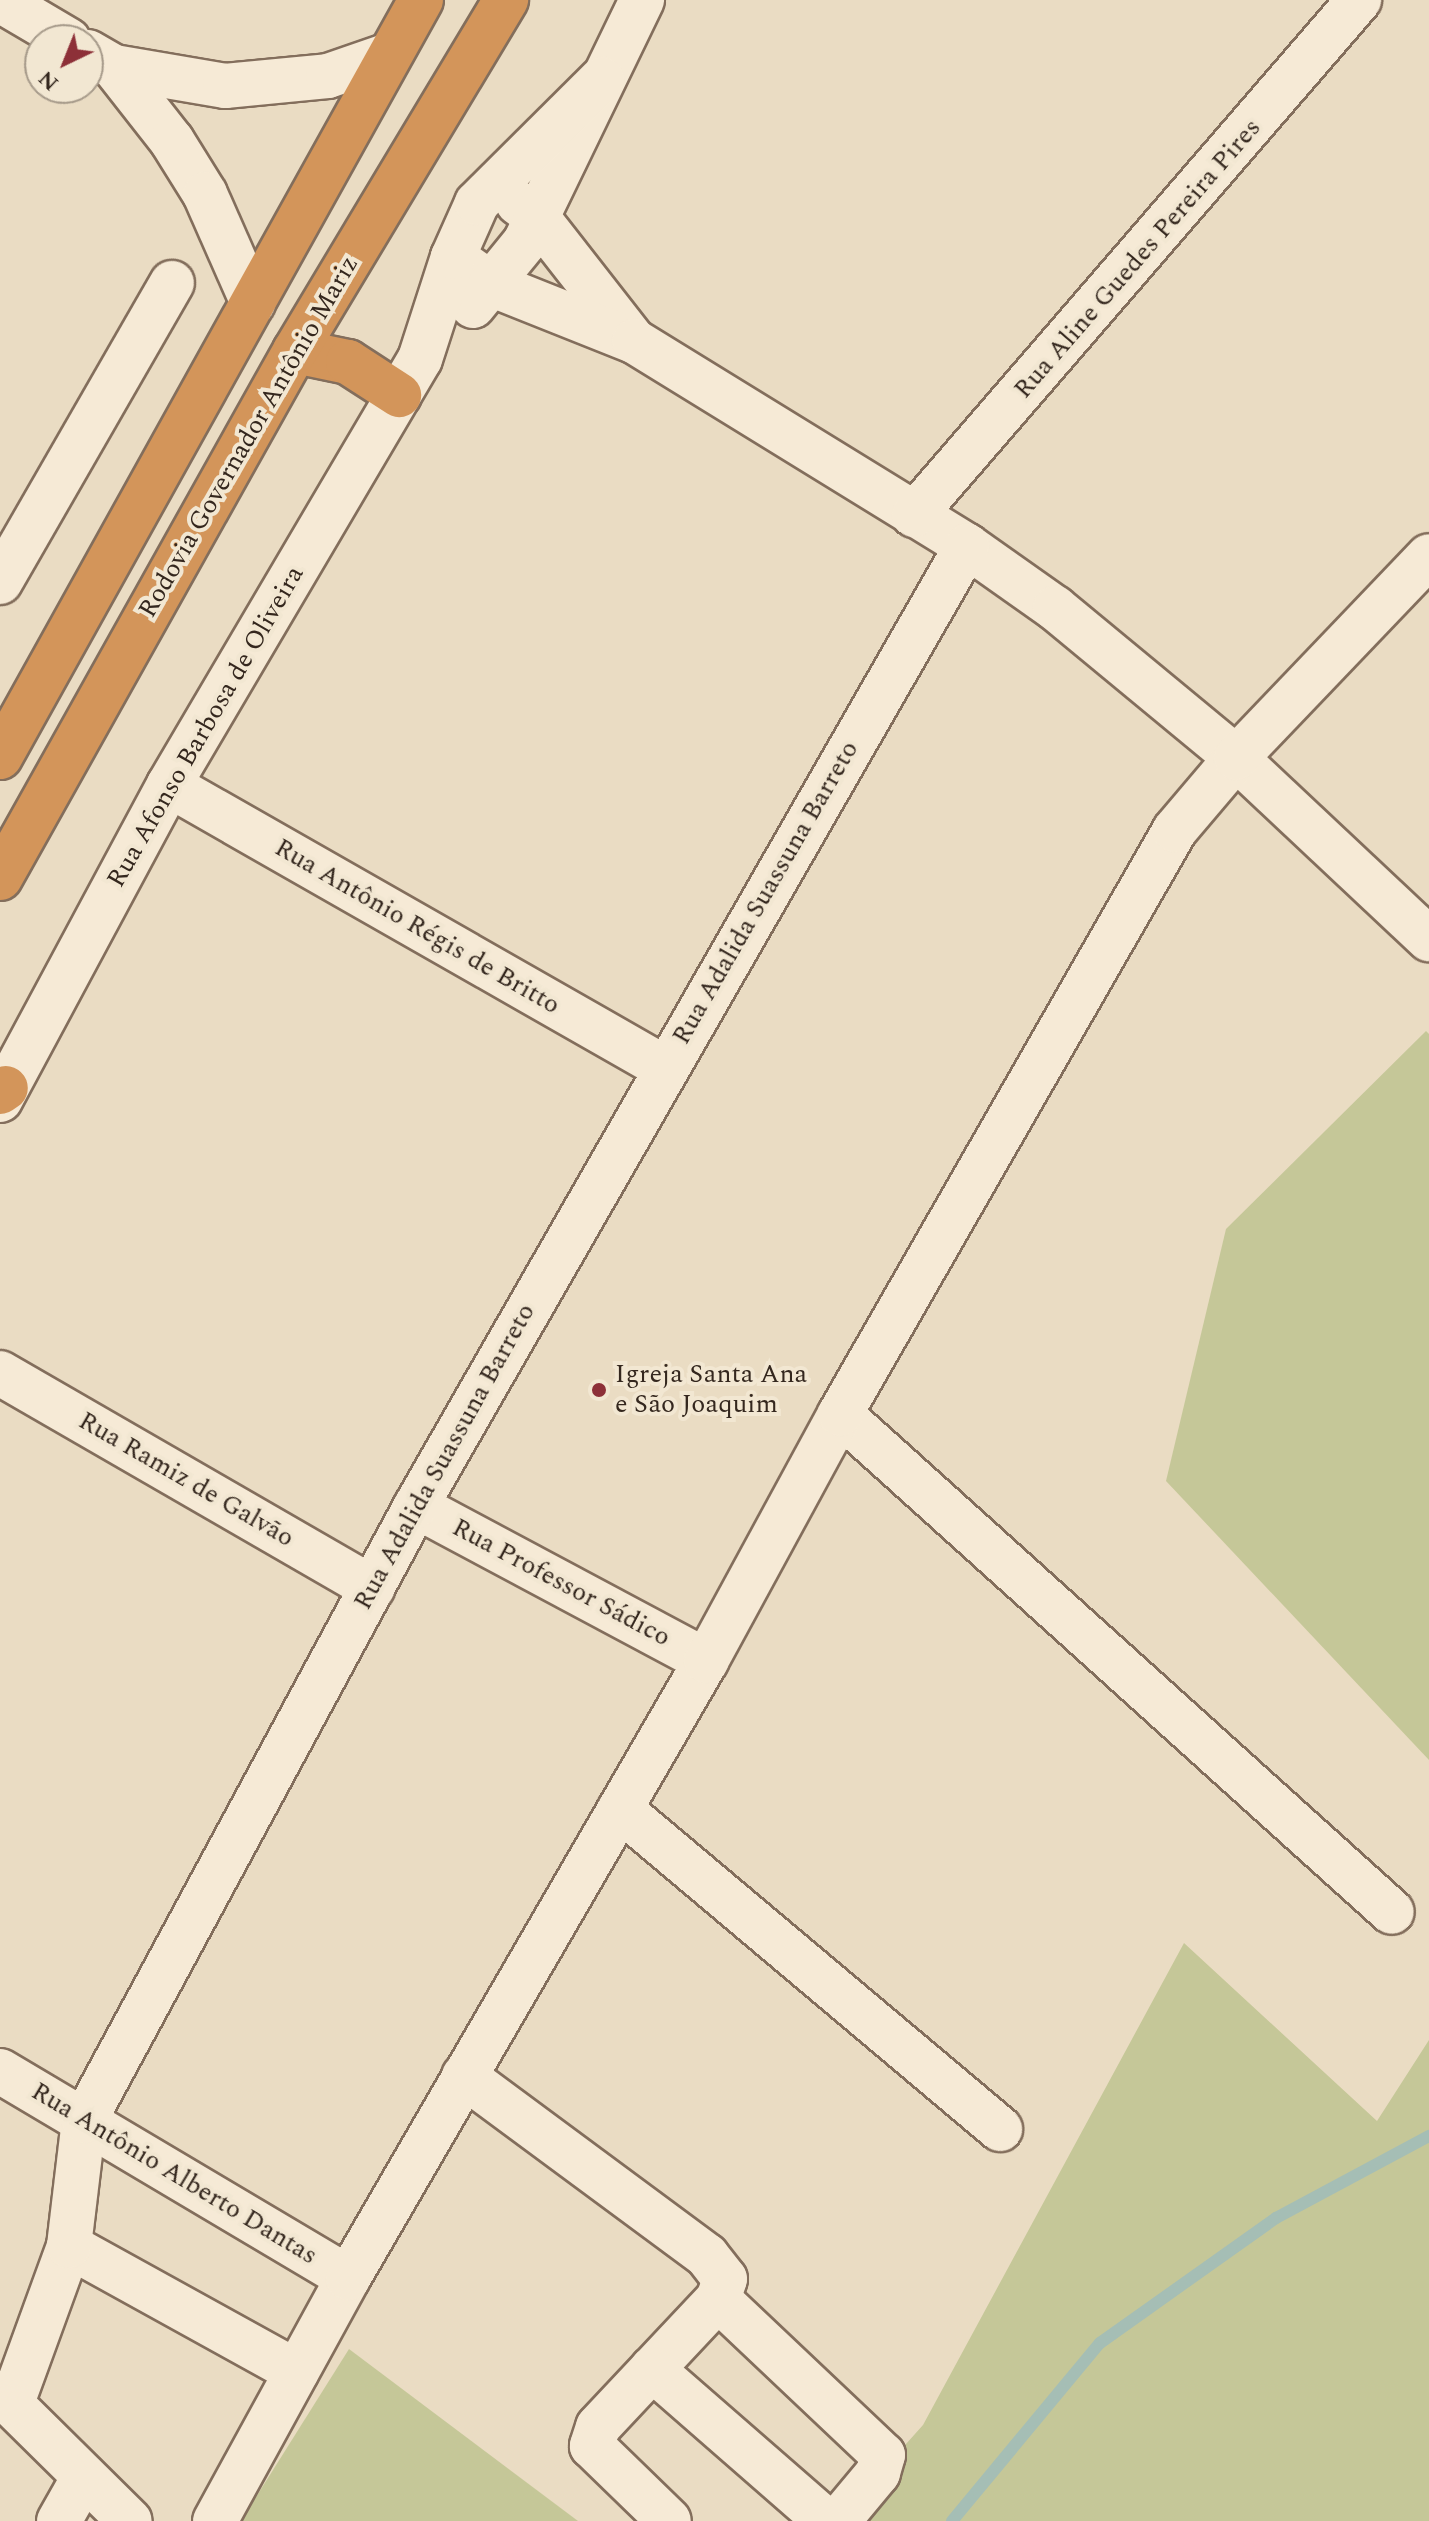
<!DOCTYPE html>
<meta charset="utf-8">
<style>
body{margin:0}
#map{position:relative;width:1429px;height:2521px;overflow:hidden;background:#eadcc3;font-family:Spectral,serif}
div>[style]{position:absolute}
.green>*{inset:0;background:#c5c798}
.stream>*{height:12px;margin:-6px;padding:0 6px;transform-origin:6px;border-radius:6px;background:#a5beb5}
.roads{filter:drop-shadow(2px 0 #836e5c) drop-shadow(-2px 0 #836e5c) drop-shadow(0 2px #836e5c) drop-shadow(0 -2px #836e5c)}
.minor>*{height:44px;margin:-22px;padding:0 22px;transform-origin:22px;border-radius:22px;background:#f6ead6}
.highway>*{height:44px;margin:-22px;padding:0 22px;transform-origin:22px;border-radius:22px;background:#d3955a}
.dots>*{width:22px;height:22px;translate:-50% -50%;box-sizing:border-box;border:4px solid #f2e7d2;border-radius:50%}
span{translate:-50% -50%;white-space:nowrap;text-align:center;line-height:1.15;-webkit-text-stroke:8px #f2e7d2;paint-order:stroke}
.street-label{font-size:26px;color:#34271e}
.poi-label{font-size:26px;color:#34271e}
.left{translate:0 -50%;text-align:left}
.north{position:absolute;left:24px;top:24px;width:80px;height:80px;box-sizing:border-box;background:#f2e7d2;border:2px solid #a69a8a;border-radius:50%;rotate:223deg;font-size:22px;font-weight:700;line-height:32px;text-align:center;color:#34271e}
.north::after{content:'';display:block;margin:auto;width:28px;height:36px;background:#8d3038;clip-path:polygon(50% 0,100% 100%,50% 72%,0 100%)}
</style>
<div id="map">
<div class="green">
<div style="clip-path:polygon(1426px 1031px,1429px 1034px,1429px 1760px,1166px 1481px,1226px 1229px)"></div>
<div style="clip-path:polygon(1184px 1943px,1377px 2121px,1429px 2040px,1429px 2521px,837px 2521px,923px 2425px)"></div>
<div style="clip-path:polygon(349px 2349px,578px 2521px,241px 2521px)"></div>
</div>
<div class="stream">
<div style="left:952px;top:2521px;width:231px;rotate:-50.3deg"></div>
<div style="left:1100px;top:2343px;width:216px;rotate:-35.4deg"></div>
<div style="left:1276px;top:2218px;width:174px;rotate:-28.2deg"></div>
</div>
<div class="roads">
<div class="minor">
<div style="left:0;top:0;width:79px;rotate:30.5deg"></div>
<div style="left:88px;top:52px;width:30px;rotate:30deg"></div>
<div style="left:114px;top:67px;width:113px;rotate:9.7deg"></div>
<div style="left:225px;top:86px;width:103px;rotate:-5.5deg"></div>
<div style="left:328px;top:76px;width:65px;rotate:-19deg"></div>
<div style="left:114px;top:67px;width:94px;rotate:51.9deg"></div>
<div style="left:172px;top:141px;width:62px;rotate:58.1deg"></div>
<div style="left:205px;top:194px;width:119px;rotate:66.2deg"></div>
<div style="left:518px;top:203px;width:24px;rotate:36deg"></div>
<div style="left:537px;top:217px;width:157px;rotate:52deg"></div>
<div style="left:453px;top:257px;width:49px;rotate:35deg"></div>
<div style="left:493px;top:285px;width:152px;rotate:21.7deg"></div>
<div style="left:634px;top:341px;width:391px;rotate:31.6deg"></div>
<div style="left:967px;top:546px;width:108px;rotate:35.2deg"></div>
<div style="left:1055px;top:608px;width:235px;rotate:39.6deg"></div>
<div style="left:1236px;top:758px;width:265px;rotate:43.2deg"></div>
<div style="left:473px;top:306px;width:82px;rotate:-50.9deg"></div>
<div style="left:525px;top:242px;width:269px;rotate:-64.2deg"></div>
<div style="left:914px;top:515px;width:681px;rotate:-49.17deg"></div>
<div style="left:0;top:582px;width:345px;rotate:-60.1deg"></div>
<div style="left:169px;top:785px;width:571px;rotate:29.71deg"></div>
<div style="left:0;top:1100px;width:357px;rotate:-61.8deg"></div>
<div style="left:169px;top:785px;width:494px;rotate:-59.5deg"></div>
<div style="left:420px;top:359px;width:107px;rotate:-72.1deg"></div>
<div style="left:453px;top:257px;width:59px;rotate:-66deg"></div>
<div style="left:477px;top:203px;width:176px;rotate:-44.8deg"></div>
<div style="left:0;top:1373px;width:430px;rotate:30deg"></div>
<div style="left:840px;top:1414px;width:743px;rotate:42.06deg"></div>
<div style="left:416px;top:1506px;width:329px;rotate:28.1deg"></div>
<div style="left:620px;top:1809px;width:497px;rotate:40.1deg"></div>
<div style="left:0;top:2071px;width:405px;rotate:30.7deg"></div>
<div style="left:464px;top:2076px;width:302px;rotate:36.5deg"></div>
<div style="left:707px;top:2256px;width:29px;rotate:52deg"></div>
<div style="left:725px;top:2279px;width:21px;rotate:109deg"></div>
<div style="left:718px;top:2299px;width:175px;rotate:133.2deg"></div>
<div style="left:598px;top:2427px;width:20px;rotate:108deg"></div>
<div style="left:592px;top:2446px;width:107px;rotate:44.2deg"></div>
<div style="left:69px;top:2246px;width:260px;rotate:28.9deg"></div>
<div style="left:718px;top:2299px;width:227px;rotate:43.4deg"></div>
<div style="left:883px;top:2455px;width:19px;rotate:106deg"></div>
<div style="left:878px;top:2473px;width:62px;rotate:129.8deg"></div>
<div style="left:652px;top:2369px;width:231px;rotate:41.1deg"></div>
<div style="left:0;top:2393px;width:182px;rotate:44.6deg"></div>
<div style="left:12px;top:2403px;width:167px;rotate:-70deg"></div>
<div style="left:69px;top:2246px;width:126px;rotate:-83.2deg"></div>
<div style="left:84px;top:2121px;width:699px;rotate:-61.64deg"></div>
<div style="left:416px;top:1506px;width:1107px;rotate:-60.15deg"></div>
<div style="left:59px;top:2521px;width:51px;rotate:-60.4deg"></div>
<div style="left:215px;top:2521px;width:277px;rotate:-61.3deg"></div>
<div style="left:348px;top:2278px;width:713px;rotate:-59.88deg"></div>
<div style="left:706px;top:1661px;width:281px;rotate:-61.5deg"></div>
<div style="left:840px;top:1414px;width:673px;rotate:-60.16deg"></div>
<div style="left:1175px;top:830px;width:94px;rotate:-49.7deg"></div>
<div style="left:1236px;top:758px;width:279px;rotate:-46.3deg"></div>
</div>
<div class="highway">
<div style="left:295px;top:351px;width:54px;rotate:11.7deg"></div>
<div style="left:348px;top:362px;width:61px;rotate:32.9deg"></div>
<div style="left:0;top:757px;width:866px;rotate:-60.92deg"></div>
<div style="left:0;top:878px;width:604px;rotate:-60.76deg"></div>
<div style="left:295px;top:351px;width:410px;rotate:-59deg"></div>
<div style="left:0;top:1092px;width:7px;rotate:-34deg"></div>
</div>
</div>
<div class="dots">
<div style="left:599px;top:1390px;background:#8d3038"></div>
</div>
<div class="street-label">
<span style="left:1138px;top:259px;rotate:-49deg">Rua Aline Guedes Pereira Pires</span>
<span style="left:249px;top:437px;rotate:-60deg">Rodovia Governador Antônio Mariz</span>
<span style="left:206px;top:727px;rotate:-60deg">Rua Afonso Barbosa de Oliveira</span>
<span style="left:766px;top:893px;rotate:-60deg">Rua Adalida Suassuna Barreto</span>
<span style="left:417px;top:927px;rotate:30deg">Rua Antônio Régis de Britto</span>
<span style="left:445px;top:1457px;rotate:-61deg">Rua Adalida Suassuna Barreto</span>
<span style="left:186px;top:1480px;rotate:30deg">Rua Ramiz de Galvão</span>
<span style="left:561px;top:1583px;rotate:28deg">Rua Professor Sádico</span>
<span style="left:174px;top:2174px;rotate:31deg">Rua Antônio Alberto Dantas</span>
</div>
<div class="poi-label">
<span class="left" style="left:615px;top:1390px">Igreja Santa Ana<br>e São Joaquim</span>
</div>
<div class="north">N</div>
</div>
